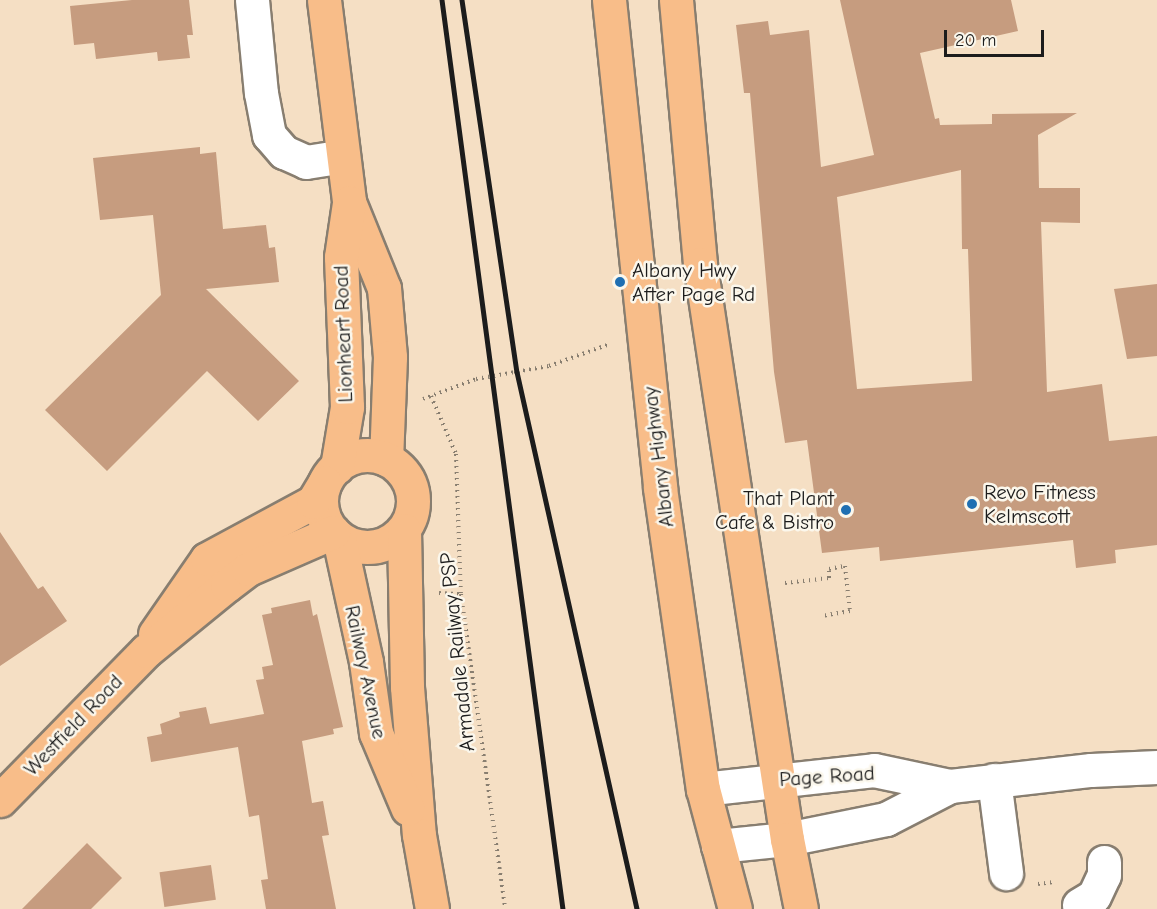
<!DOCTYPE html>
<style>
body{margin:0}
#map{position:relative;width:1157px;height:909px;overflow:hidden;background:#f5dfc4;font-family:"Comic Neue",sans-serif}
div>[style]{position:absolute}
.building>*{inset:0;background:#c69c7f;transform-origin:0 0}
.path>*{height:4px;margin-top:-2px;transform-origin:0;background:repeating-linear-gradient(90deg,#887e70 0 1.5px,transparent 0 6px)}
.roads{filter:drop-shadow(2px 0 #887e70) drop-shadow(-2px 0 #887e70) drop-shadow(0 2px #887e70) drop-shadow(0 -2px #887e70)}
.minor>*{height:33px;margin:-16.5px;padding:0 16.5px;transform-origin:16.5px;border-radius:16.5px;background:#fff}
.major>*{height:33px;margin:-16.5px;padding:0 16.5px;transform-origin:16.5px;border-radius:16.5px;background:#f8bd89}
.major>.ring{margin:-16.5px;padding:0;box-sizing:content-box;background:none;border:33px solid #f8bd89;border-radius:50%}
.highway>*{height:33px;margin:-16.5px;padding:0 16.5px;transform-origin:16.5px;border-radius:16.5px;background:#f8bd89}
.rail>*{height:4.5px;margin:-2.25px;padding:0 2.25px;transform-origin:2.25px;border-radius:2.25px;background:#1c1c1c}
.dots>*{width:16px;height:16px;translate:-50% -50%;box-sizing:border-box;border:3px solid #fbf7ec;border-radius:50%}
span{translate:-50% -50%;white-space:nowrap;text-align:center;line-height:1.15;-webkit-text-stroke:5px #fbf7ec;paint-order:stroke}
.poi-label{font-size:21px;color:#1c1c1c}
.left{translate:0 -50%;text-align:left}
.right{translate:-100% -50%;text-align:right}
.street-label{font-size:21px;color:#1c1c1c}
.scale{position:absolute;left:944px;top:30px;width:100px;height:27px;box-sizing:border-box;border:3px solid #1c1c1c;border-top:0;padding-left:8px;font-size:18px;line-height:21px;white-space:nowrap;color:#1c1c1c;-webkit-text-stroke:4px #fbf7ec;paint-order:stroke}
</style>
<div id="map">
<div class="building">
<div style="clip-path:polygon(132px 0,189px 0,193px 35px,187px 35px,190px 58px,158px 61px,157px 52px,96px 59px,94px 43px,74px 45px,70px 6px)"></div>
<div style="clip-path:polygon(evenodd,840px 0,1011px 0,1018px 31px,920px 53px,935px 119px,939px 118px,940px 125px,992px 124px,992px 114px,1077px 113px,1038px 135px,1039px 188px,1080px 188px,1080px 223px,1041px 222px,1047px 392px,1102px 384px,1109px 441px,1157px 436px,1157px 545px,1115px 550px,1116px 563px,1076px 568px,1073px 540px,880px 561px,879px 547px,822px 553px,807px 440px,785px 443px,774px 372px,750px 93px,744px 93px,736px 25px,768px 21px,770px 35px,809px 30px,821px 167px,874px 155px,840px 0,961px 170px,962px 249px,968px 249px,972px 381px,857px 389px,837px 197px,961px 170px)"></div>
<div style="clip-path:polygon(200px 147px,200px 154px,216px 152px,223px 229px,266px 225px,269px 248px,275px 247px,279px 282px,206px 289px,299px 381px,258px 421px,207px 371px,107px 471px,45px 410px,161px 295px,153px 215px,100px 220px,93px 158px)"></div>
<div style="clip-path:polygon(1157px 284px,1157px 356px,1127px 359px,1114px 289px)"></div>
<div style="clip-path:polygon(0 532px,38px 589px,43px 586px,67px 621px,0 666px)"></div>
<div style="clip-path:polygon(310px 600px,313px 616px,317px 614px,343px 727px,333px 729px,334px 734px,302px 741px,312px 803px,323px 801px,329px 835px,322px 836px,336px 909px,266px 909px,261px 880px,268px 879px,259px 815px,249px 817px,238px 747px,151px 762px,147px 737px,162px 734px,160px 724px,180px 717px,179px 712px,206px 707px,210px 724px,264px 714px,256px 680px,264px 679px,262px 667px,273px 665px,262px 615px,272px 613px,271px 608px)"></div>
<div style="clip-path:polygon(87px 843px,122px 878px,91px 909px,22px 909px)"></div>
<div style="left:211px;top:865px;width:35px;height:52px;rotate:82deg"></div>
</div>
<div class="path">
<div style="left:431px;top:396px;width:63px;rotate:66.7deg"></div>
<div style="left:456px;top:454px;width:140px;rotate:88deg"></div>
<div style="left:461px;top:594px;width:318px;rotate:82deg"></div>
<div style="left:423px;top:399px;width:57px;rotate:-20.7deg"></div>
<div style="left:476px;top:379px;width:74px;rotate:-10.1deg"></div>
<div style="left:549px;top:366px;width:65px;rotate:-19.8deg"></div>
<div style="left:785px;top:583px;width:44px;rotate:-6.5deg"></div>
<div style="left:829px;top:578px;width:9px;rotate:-90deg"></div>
<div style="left:829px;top:569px;width:16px;rotate:-11deg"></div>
<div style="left:845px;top:566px;width:45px;rotate:83.7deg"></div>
<div style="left:850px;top:611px;width:27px;rotate:170deg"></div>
<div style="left:439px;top:593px;width:22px;rotate:3deg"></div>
<div style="left:1038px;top:884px;width:16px;rotate:-7deg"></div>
</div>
<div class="roads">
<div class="minor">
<div style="left:252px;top:0;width:93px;rotate:84.5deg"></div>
<div style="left:261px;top:93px;width:43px;rotate:79.2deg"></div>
<div style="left:269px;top:135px;width:23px;rotate:49deg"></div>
<div style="left:284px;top:152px;width:24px;rotate:24deg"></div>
<div style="left:306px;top:162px;width:37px;rotate:-9deg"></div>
<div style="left:994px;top:780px;width:94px;rotate:82.6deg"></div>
<div style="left:703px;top:789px;width:172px;rotate:-6.3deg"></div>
<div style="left:874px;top:770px;width:78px;rotate:11.9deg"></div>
<div style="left:950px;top:786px;width:142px;rotate:-6.5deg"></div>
<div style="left:1091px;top:770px;width:66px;rotate:-2.6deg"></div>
<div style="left:718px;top:846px;width:69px;rotate:-5.8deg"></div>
<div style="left:787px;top:839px;width:101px;rotate:-11.4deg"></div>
<div style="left:886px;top:819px;width:72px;rotate:-27.3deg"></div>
<div style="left:1079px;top:905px;width:17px;rotate:-31deg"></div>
<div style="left:1094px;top:896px;width:23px;rotate:-65deg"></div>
<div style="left:1104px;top:875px;width:13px;rotate:-90deg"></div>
</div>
<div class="major">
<div style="left:324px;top:0;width:204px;rotate:82.9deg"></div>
<div style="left:349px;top:202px;width:93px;rotate:67.9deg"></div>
<div style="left:384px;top:288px;width:69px;rotate:85deg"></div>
<div style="left:390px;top:357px;width:102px;rotate:92.2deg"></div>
<div class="ring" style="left:321px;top:455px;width:59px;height:59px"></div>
<div style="left:337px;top:467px;width:61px;rotate:-80.5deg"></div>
<div style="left:347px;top:407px;width:150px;rotate:-92.3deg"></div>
<div style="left:341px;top:257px;width:55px;rotate:-81.6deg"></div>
<div style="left:404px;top:530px;width:157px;rotate:88.9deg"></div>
<div style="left:407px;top:687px;width:148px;rotate:85.4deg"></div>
<div style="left:419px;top:835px;width:75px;rotate:80deg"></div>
<div style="left:339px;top:538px;width:127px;rotate:77.7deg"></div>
<div style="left:366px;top:662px;width:72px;rotate:82deg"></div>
<div style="left:376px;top:733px;width:82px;rotate:67.2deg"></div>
<div style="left:155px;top:634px;width:91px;rotate:-55.3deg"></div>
<div style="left:207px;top:559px;width:120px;rotate:-28.3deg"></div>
<div style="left:313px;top:502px;width:23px;rotate:-59deg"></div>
<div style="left:0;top:800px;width:209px;rotate:-45.6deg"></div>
<div style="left:146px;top:651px;width:104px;rotate:-39.2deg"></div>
<div style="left:227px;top:585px;width:26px;rotate:-37deg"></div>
<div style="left:248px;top:569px;width:93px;rotate:-23.5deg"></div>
</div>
<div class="highway">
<div style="left:609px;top:0;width:491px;rotate:84deg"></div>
<div style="left:660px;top:488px;width:304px;rotate:81.9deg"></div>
<div style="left:703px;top:789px;width:124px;rotate:75.1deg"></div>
<div style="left:676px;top:0;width:265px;rotate:84.8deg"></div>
<div style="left:700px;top:264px;width:582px;rotate:81.4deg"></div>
<div style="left:787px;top:839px;width:71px;rotate:78.7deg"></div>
</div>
</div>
<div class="rail">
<div style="left:442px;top:0;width:917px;rotate:82.42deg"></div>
<div style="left:462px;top:0;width:376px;rotate:81.6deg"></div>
<div style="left:517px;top:372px;width:550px;rotate:77.4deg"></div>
</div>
<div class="dots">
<div style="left:620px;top:282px;background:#1f6fb2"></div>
<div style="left:972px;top:504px;background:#1f6fb2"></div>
<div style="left:846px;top:510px;background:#1f6fb2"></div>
</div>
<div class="poi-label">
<span class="left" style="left:632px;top:282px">Albany Hwy<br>After Page Rd</span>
<span class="left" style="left:984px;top:504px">Revo Fitness<br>Kelmscott</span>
<span class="right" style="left:834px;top:510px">That Plant<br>Cafe &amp; Bistro</span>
</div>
<div class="street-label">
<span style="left:343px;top:334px;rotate:-92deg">Lionheart Road</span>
<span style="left:658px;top:457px;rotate:-97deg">Albany Highway</span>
<span style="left:457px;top:652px;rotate:-96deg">Armadale Railway PSP</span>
<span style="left:366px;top:672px;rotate:78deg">Railway Avenue</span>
<span style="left:73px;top:725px;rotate:-46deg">Westfield Road</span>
<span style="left:827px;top:776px;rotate:-4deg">Page Road</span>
</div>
<div class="scale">20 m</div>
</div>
